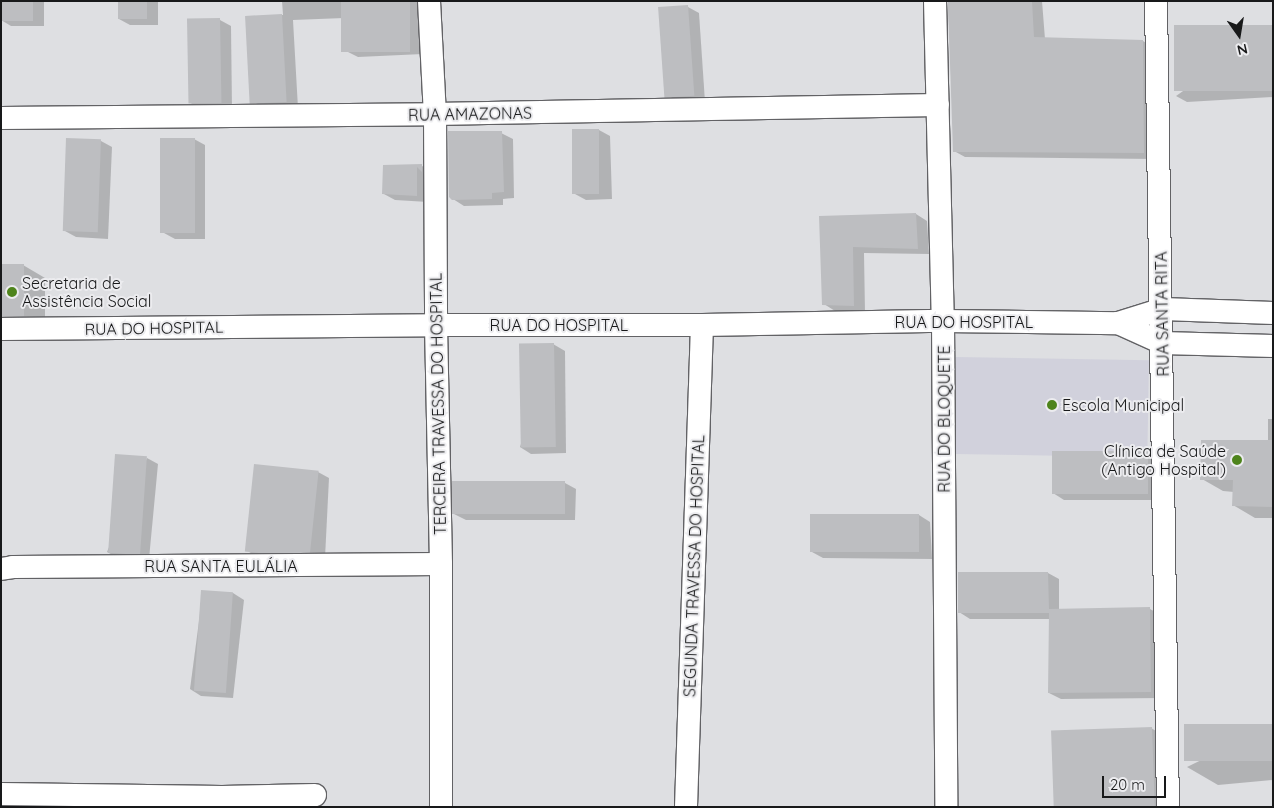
<!DOCTYPE html>
<meta charset="utf-8">
<style>
body{margin:0}
#map{position:relative;width:1274px;height:808px;overflow:hidden;background:#dedfe2;font-family:Quicksand,sans-serif}
div>[style]{position:absolute}
.built>*{inset:0;background:#d1d1dc;transform-origin:0 0}
.shadow>*{inset:0;background:#0003}
.building>*{inset:0;background:#bdbec1;transform-origin:0 0}
.roads{filter:drop-shadow(1px 0 #626265) drop-shadow(-1px 0 #626265) drop-shadow(0 1px #626265) drop-shadow(0 -1px #626265)}
.minor>*{height:22px;margin:-11px;padding:0 11px;transform-origin:11px;border-radius:11px;background:#fff}
.dots>*{width:14px;height:14px;translate:-50% -50%;box-sizing:border-box;border:2px solid #ececef;border-radius:50%}
span{translate:-50% -50%;white-space:nowrap;text-align:center;line-height:1.15;-webkit-text-stroke:4px #ececef;paint-order:stroke}
.street-label{font-size:16px;color:#18191a}
.poi-label{font-size:16px;color:#18191a}
.left{translate:0 -50%;text-align:left}
.right{translate:-100% -50%;text-align:right}
.frame{position:absolute;inset:0;border:2px solid #18191a;pointer-events:none}
.north{position:absolute;left:1214px;top:10px;width:50px;height:50px;-webkit-text-stroke:4px #ececef;paint-order:stroke;rotate:167deg;font-size:14px;font-weight:700;line-height:20px;text-align:center;color:#18191a}
.north::after{content:'';display:block;margin:auto;width:18px;height:22px;background:#18191a;clip-path:polygon(50% 0,100% 100%,50% 72%,0 100%)}
.scale{position:absolute;left:1102px;top:776px;width:64px;height:22px;box-sizing:border-box;border:2px solid #18191a;border-top:0;padding-left:6px;font-size:15px;line-height:18px;white-space:nowrap;color:#18191a;-webkit-text-stroke:4px #ececef;paint-order:stroke}
</style>
<div id="map">
<div class="built">
<div style="left:956px;top:357px;width:193px;height:97px;rotate:1deg"></div>
</div>
<div class="shadow">
<div style="clip-path:polygon(1px 1px,44px 1px,44px 26px,11px 26px,1px 20px)"></div>
<div style="clip-path:polygon(119px 1px,158px 1px,158px 25px,130px 25px,119px 19px)"></div>
<div style="clip-path:polygon(282px 1px,420px 1px,423px 54px,358px 57px,346px 51px,344px 18px,293px 20px,298px 108px,265px 108px,254px 102px,246px 17px,283px 15px)"></div>
<div style="clip-path:polygon(948px 1px,1042px 1px,1045px 39px,1143px 41px,1154px 48px,1155px 159px,965px 157px,954px 151px)"></div>
<div style="clip-path:polygon(688px 7px,699px 13px,705px 102px,680px 102px,669px 96px)"></div>
<div style="clip-path:polygon(220px 20px,231px 26px,232px 109px,200px 109px,189px 102px)"></div>
<div style="clip-path:polygon(1273px 27px,1273px 97px,1187px 102px,1176px 96px)"></div>
<div style="clip-path:polygon(599px 130px,610px 136px,612px 199px,586px 200px,575px 194px)"></div>
<div style="clip-path:polygon(501px 133px,513px 139px,514px 198px,503px 199px,503px 205px,464px 206px,453px 199px)"></div>
<div style="clip-path:polygon(68px 139px,101px 141px,112px 147px,108px 239px,76px 237px,65px 231px)"></div>
<div style="clip-path:polygon(194px 139px,205px 145px,205px 239px,175px 239px,164px 233px)"></div>
<div style="clip-path:polygon(384px 166px,422px 166px,433px 172px,428px 202px,395px 200px,384px 194px)"></div>
<div style="clip-path:polygon(916px 214px,927px 221px,929px 254px,864px 253px,865px 312px,835px 311px,824px 304px,821px 217px)"></div>
<div style="clip-path:polygon(1px 265px,23px 265px,45px 278px,45px 328px,1px 332px)"></div>
<div style="clip-path:polygon(553px 344px,565px 351px,566px 453px,531px 454px,520px 447px)"></div>
<div style="clip-path:polygon(1268px 419px,1273px 419px,1273px 518px,1255px 518px,1233px 505px,1234px 492px,1223px 491px,1202px 479px,1268px 442px)"></div>
<div style="clip-path:polygon(1053px 452px,1148px 452px,1159px 458px,1159px 500px,1064px 500px,1053px 493px)"></div>
<div style="clip-path:polygon(147px 458px,158px 464px,149px 559px,118px 558px,107px 552px)"></div>
<div style="clip-path:polygon(318px 472px,329px 478px,325px 558px,261px 558px,249px 552px)"></div>
<div style="clip-path:polygon(565px 483px,576px 489px,575px 520px,466px 520px,454px 514px)"></div>
<div style="clip-path:polygon(919px 515px,930px 522px,932px 559px,823px 558px,812px 552px)"></div>
<div style="clip-path:polygon(1048px 573px,1059px 579px,1059px 610px,1150px 609px,1161px 615px,1162px 698px,1061px 699px,1049px 693px,1050px 619px,970px 619px,959px 612px)"></div>
<div style="clip-path:polygon(203px 591px,233px 593px,244px 600px,233px 698px,201px 696px,190px 689px)"></div>
<div style="clip-path:polygon(1273px 725px,1273px 780px,1218px 785px,1187px 767px)"></div>
<div style="clip-path:polygon(1151px 728px,1163px 735px,1165px 807px,1054px 807px)"></div>
</div>
<div class="building">
<div style="left:1px;top:1px;width:32px;height:20px"></div>
<div style="left:118px;top:1px;width:29px;height:18px"></div>
<div style="left:341px;top:1px;width:69px;height:51px"></div>
<div style="clip-path:polygon(948px 1px,1032px 1px,1034px 37px,1143px 40px,1144px 153px,953px 152px)"></div>
<div style="left:688px;top:5px;width:91px;height:30px;rotate:86deg"></div>
<div style="left:282px;top:14px;width:88px;height:37px;rotate:87deg"></div>
<div style="left:220px;top:18px;width:85px;height:33px;rotate:89deg"></div>
<div style="left:1273px;top:25px;width:66px;height:99px;rotate:90deg"></div>
<div style="left:572px;top:129px;width:27px;height:65px"></div>
<div style="clip-path:polygon(448px 131px,502px 131px,504px 192px,492px 193px,492px 199px,452px 200px,449px 197px)"></div>
<div style="left:66px;top:138px;width:35px;height:93px;rotate:2deg"></div>
<div style="left:160px;top:138px;width:35px;height:95px"></div>
<div style="clip-path:polygon(422px 164px,422px 172px,417px 167px,417px 196px,382px 194px,383px 165px)"></div>
<div style="clip-path:polygon(916px 213px,918px 249px,853px 247px,854px 306px,822px 305px,819px 216px)"></div>
<div style="left:1px;top:264px;width:23px;height:52px"></div>
<div style="left:554px;top:343px;width:104px;height:35px;rotate:89deg"></div>
<div style="clip-path:polygon(1201px 440px,1273px 440px,1273px 507px,1232px 506px,1233px 480px,1200px 480px)"></div>
<div style="left:1052px;top:451px;width:96px;height:43px"></div>
<div style="left:115px;top:454px;width:32px;height:99px;rotate:4deg"></div>
<div style="left:254px;top:464px;width:65px;height:88px;rotate:6deg"></div>
<div style="left:452px;top:481px;width:113px;height:33px"></div>
<div style="left:810px;top:514px;width:109px;height:38px"></div>
<div style="clip-path:polygon(958px 572px,1048px 572px,1049px 609px,1150px 607px,1151px 692px,1048px 693px,1049px 613px,958px 613px)"></div>
<div style="left:201px;top:590px;width:32px;height:101px;rotate:4deg"></div>
<div style="left:1273px;top:724px;width:37px;height:89px;rotate:90deg"></div>
<div style="left:1152px;top:727px;width:80px;height:101px;rotate:88deg"></div>
</div>
<div class="roads">
<div class="minor">
<div style="left:429px;top:1px;width:113px;rotate:87deg"></div>
<div style="left:435px;top:114px;width:211px;rotate:89.7deg"></div>
<div style="left:436px;top:325px;width:239px;rotate:88.8deg"></div>
<div style="left:441px;top:564px;width:243px;rotate:90deg"></div>
<div style="left:935px;top:1px;width:320px;rotate:88.6deg"></div>
<div style="left:943px;top:321px;width:486px;rotate:89.6deg"></div>
<div style="left:1156px;top:1px;width:806px;rotate:89.15deg"></div>
<div style="left:1px;top:118px;width:434px;rotate:-0.5deg"></div>
<div style="left:435px;top:114px;width:503px;rotate:-1.03deg"></div>
<div style="left:1118px;top:323px;width:48px;rotate:24.4deg"></div>
<div style="left:1162px;top:343px;width:111px;rotate:1.5deg"></div>
<div style="left:1px;top:329px;width:435px;rotate:-0.5deg"></div>
<div style="left:436px;top:325px;width:266px"></div>
<div style="left:702px;top:325px;width:241px;rotate:-1deg"></div>
<div style="left:943px;top:321px;width:175px;rotate:0.7deg"></div>
<div style="left:1118px;top:323px;width:47px;rotate:-17.3deg"></div>
<div style="left:1163px;top:309px;width:110px;rotate:2.1deg"></div>
<div style="left:1px;top:569px;width:12px;rotate:-9deg"></div>
<div style="left:13px;top:567px;width:428px;rotate:-0.4deg"></div>
<div style="left:1px;top:794px;width:221px;rotate:0.8deg"></div>
<div style="left:222px;top:797px;width:93px;rotate:-1.2deg"></div>
<div style="left:686px;top:807px;width:482px;rotate:-88.1deg"></div>
</div>
</div>
<div class="dots">
<div style="left:12px;top:292px;background:#4e841c"></div>
<div style="left:1052px;top:405px;background:#4e841c"></div>
<div style="left:1237px;top:460px;background:#4e841c"></div>
</div>
<div class="street-label">
<span style="left:470px;top:114px;rotate:-1deg">RUA AMAZONAS</span>
<span style="left:1162px;top:314px;rotate:-91deg">RUA SANTA RITA</span>
<span style="left:964px;top:322px">RUA DO HOSPITAL</span>
<span style="left:559px;top:325px">RUA DO HOSPITAL</span>
<span style="left:154px;top:328px;rotate:-1deg">RUA DO HOSPITAL</span>
<span style="left:438px;top:404px;rotate:-91deg">TERCEIRA TRAVESSA DO HOSPITAL</span>
<span style="left:944px;top:419px;rotate:-90deg">RUA DO BLOQUETE</span>
<span style="left:221px;top:566px">RUA SANTA EULÁLIA</span>
<span style="left:694px;top:566px;rotate:-88deg">SEGUNDA TRAVESSA DO HOSPITAL</span>
</div>
<div class="poi-label">
<span class="left" style="left:22px;top:292px">Secretaria de<br>Assistência Social</span>
<span class="left" style="left:1062px;top:405px">Escola Municipal</span>
<span class="right" style="left:1226px;top:460px">Clínica de Saúde<br>(Antigo Hospital)</span>
</div>
<div class="frame"></div>
<div class="north">N</div>
<div class="scale">20 m</div>
</div>
